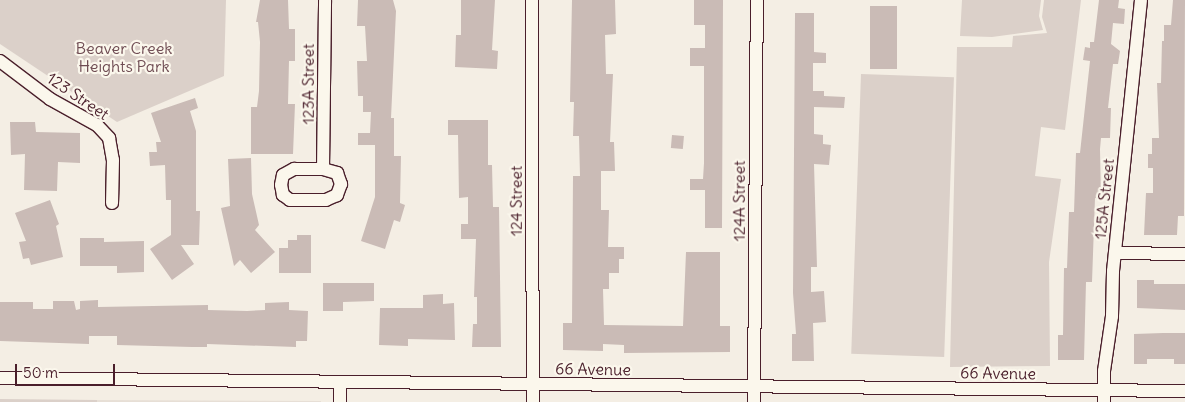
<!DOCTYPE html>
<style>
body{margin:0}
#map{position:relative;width:1185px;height:402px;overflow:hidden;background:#f4eee4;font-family:Delius,sans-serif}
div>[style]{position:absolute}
.built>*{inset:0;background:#e7dfd6}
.green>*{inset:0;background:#dbd0c9;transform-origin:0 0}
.building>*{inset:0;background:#cabbb6;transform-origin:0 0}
.roads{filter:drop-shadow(1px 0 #4a1f2b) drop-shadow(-1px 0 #4a1f2b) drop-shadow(0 1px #4a1f2b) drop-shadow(0 -1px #4a1f2b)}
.minor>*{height:12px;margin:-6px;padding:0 6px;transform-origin:6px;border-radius:6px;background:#fbf7ec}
span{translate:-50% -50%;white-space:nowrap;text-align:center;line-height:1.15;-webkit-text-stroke:4.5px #fbf7ec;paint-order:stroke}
.park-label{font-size:16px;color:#6e4b52}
.street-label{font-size:16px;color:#4a1f2b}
.scale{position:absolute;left:15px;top:364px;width:100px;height:22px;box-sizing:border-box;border:2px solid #4a1f2b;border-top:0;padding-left:6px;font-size:15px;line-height:18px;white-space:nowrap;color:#4a1f2b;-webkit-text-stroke:4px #fbf7ec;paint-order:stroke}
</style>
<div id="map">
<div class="built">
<div style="clip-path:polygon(97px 400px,321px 401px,321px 402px,97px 402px)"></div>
</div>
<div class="green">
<div style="clip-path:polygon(0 0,226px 0,224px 76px,117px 122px,0 44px)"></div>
<div style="clip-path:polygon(962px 0,1041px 0,1039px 16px,1043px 30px,992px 37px,960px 36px)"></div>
<div style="clip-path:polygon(1044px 0,1081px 0,1065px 130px,1041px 127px,1035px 176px,1061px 179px,1049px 262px,1050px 366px,950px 367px,957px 47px,1012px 47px,1013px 36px,1047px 33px,1042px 17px)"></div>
<div style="left:861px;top:74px;width:93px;height:280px;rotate:2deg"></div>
<div style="clip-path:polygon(0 399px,97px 400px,97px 402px,0 402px)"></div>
</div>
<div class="building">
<div style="clip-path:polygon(260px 0,288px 0,289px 29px,295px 29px,295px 61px,289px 61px,288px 104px,295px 104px,293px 154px,251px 154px,251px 107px,257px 107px,259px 91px,260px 42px,258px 22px,256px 22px)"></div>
<div style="clip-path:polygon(358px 0,393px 0,396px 11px,391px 118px,394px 118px,394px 156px,401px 156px,400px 203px,405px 205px,400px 222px,394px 220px,385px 249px,361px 241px,375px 197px,375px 145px,358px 145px,358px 133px,370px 133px,371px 112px,363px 112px,363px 96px,358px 96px,357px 61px,367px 61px,365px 26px,357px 26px)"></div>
<div style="clip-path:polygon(461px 0,495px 0,492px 50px,498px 51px,497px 69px,455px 67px,456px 35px,461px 35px)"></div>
<div style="clip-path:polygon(572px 0,615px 0,616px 34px,605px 35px,606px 74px,613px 74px,610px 142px,614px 142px,615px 171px,601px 171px,601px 210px,609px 210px,608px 247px,624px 247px,624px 259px,619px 259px,619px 273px,609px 273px,609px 289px,603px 289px,604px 325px,683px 326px,686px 252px,720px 252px,720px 326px,730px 326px,730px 352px,624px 353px,624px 345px,603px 344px,603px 351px,563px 350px,563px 323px,572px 323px,573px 176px,580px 176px,579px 136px,573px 136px,574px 102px,570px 102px)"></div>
<div style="clip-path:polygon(694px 0,723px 0,722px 228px,705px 228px,705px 190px,690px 190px,690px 179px,703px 179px,704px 163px,704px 66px,690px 66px,690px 48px,705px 48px,705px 25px,694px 25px)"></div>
<div style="clip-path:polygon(1099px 0,1119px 0,1118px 8px,1125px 9px,1124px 24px,1113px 23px,1111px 44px,1120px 51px,1118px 64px,1113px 64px,1108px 108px,1111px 108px,1110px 138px,1101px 138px,1100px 149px,1101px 199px,1095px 198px,1092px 282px,1086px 282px,1084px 360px,1058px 360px,1058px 335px,1063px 335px,1064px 268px,1067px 268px,1069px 212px,1074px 212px,1076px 153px,1080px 153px,1090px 61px,1083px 60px,1085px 47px,1090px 48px,1090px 42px,1094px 42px)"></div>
<div style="clip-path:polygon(1173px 0,1185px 0,1184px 216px,1178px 216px,1177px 235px,1144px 235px,1146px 193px,1153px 193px,1153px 168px,1148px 168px,1148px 154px,1152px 154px,1152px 138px,1159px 138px,1157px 83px,1161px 83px,1162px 41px,1164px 41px,1164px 25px,1171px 25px)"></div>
<div style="left:870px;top:6px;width:27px;height:63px"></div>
<div style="clip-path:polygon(795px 13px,814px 13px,814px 52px,826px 53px,826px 63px,813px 63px,813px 91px,824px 91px,824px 96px,845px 97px,844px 108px,814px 107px,814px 134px,823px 135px,823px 144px,831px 145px,829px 165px,814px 164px,817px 267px,811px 267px,811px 292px,824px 291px,826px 322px,813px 323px,814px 361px,792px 361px,792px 334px,796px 334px,793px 293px)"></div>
<div style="clip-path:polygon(195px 98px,198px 108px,190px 111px,196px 131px,196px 211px,200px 211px,199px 245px,181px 245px,194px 264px,172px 280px,150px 249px,171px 235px,171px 200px,166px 200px,165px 165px,150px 166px,149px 152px,157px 152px,156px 142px,161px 142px,151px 113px)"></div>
<div style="clip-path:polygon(448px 120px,488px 120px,488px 165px,492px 165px,493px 207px,499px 207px,501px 347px,472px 347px,473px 324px,477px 324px,477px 297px,474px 297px,476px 239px,461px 239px,461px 224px,468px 224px,468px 197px,459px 198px,458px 135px,448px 135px)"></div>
<div style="clip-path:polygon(10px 122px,35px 122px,36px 132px,80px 133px,80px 163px,58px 162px,57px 191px,24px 190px,25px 154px,11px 155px)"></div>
<div style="left:672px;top:135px;width:12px;height:13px;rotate:5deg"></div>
<div style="clip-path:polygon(251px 158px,252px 194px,259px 225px,255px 230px,275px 252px,251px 273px,240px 260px,234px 266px,221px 208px,230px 206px,228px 159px)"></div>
<div style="clip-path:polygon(50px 200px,59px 224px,56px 226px,63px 257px,31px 265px,29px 258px,23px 259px,19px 242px,26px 241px,15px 213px)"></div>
<div style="clip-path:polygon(297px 235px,311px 235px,311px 273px,279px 273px,279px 248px,288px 248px,288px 240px,297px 240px)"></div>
<div style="clip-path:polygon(80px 238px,104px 238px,104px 242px,144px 241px,144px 272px,117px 273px,117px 266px,80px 266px)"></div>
<div style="clip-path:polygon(1137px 280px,1154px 280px,1154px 284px,1185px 284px,1185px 310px,1137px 308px)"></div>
<div style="clip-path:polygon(323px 283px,374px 283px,374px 301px,343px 302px,343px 311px,323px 311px)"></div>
<div style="clip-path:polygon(443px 294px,443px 304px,454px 303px,455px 340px,408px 339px,408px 346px,379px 345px,380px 308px,423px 308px,423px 295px)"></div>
<div style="clip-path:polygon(98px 300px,98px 307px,208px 305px,208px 310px,247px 311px,265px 310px,265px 303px,289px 302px,289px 310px,308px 311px,307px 341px,296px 341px,296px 347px,207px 344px,207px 347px,192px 347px,117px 345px,117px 336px,89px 336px,89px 344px,0 341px,0 302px,33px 302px,33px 309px,53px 309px,53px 301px,74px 301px,76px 310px,80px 309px,80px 301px)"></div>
<div style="clip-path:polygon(1163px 333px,1185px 333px,1185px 364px,1174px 364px,1174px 359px,1147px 359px,1147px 364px,1134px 364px,1134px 334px)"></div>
</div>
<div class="roads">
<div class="minor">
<div style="left:532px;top:0;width:402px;rotate:89.9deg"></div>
<div style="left:0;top:61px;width:63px;rotate:37.2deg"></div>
<div style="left:50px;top:99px;width:54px;rotate:29deg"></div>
<div style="left:97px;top:125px;width:18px;rotate:47deg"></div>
<div style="left:109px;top:138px;width:22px;rotate:80deg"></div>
<div style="left:113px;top:160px;width:43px;rotate:91.3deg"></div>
<div style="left:294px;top:169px;width:29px"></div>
<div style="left:323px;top:169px;width:15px;rotate:16deg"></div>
<div style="left:337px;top:173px;width:12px;rotate:70deg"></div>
<div style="left:341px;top:184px;width:12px;rotate:110deg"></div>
<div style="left:337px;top:195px;width:12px;rotate:156deg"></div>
<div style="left:326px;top:200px;width:36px;rotate:180deg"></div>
<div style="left:290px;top:200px;width:9px;rotate:-144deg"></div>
<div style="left:283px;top:195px;width:10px;rotate:-101deg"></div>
<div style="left:281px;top:185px;width:10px;rotate:-79deg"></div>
<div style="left:283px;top:175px;width:13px;rotate:-29deg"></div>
<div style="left:323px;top:169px;width:169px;rotate:-89.3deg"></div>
<div style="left:1115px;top:253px;width:70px;rotate:0.8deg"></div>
<div style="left:0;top:378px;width:1185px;rotate:0.63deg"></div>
<div style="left:340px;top:382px;width:20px;rotate:90deg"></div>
<div style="left:754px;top:402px;width:402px;rotate:-89.6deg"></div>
<div style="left:1104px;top:402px;width:31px;rotate:-90deg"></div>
<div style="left:1104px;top:371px;width:56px;rotate:-81.7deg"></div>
<div style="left:1112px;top:316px;width:45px;rotate:-88.7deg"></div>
<div style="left:1113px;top:271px;width:272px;rotate:-84.1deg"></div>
</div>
</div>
<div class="park-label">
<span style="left:124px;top:57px">Beaver Creek<br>Heights Park</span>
</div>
<div class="street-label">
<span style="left:308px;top:84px;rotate:-90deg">123A Street</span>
<span style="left:78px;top:96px;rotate:34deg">123 Street</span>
<span style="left:1104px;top:199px;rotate:-84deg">125A Street</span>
<span style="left:516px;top:201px;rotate:-90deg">124 Street</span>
<span style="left:739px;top:201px;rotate:-90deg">124A Street</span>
<span style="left:593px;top:369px;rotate:1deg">66 Avenue</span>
<span style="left:998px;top:373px;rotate:1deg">66 Avenue</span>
</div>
<div class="scale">50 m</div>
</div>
